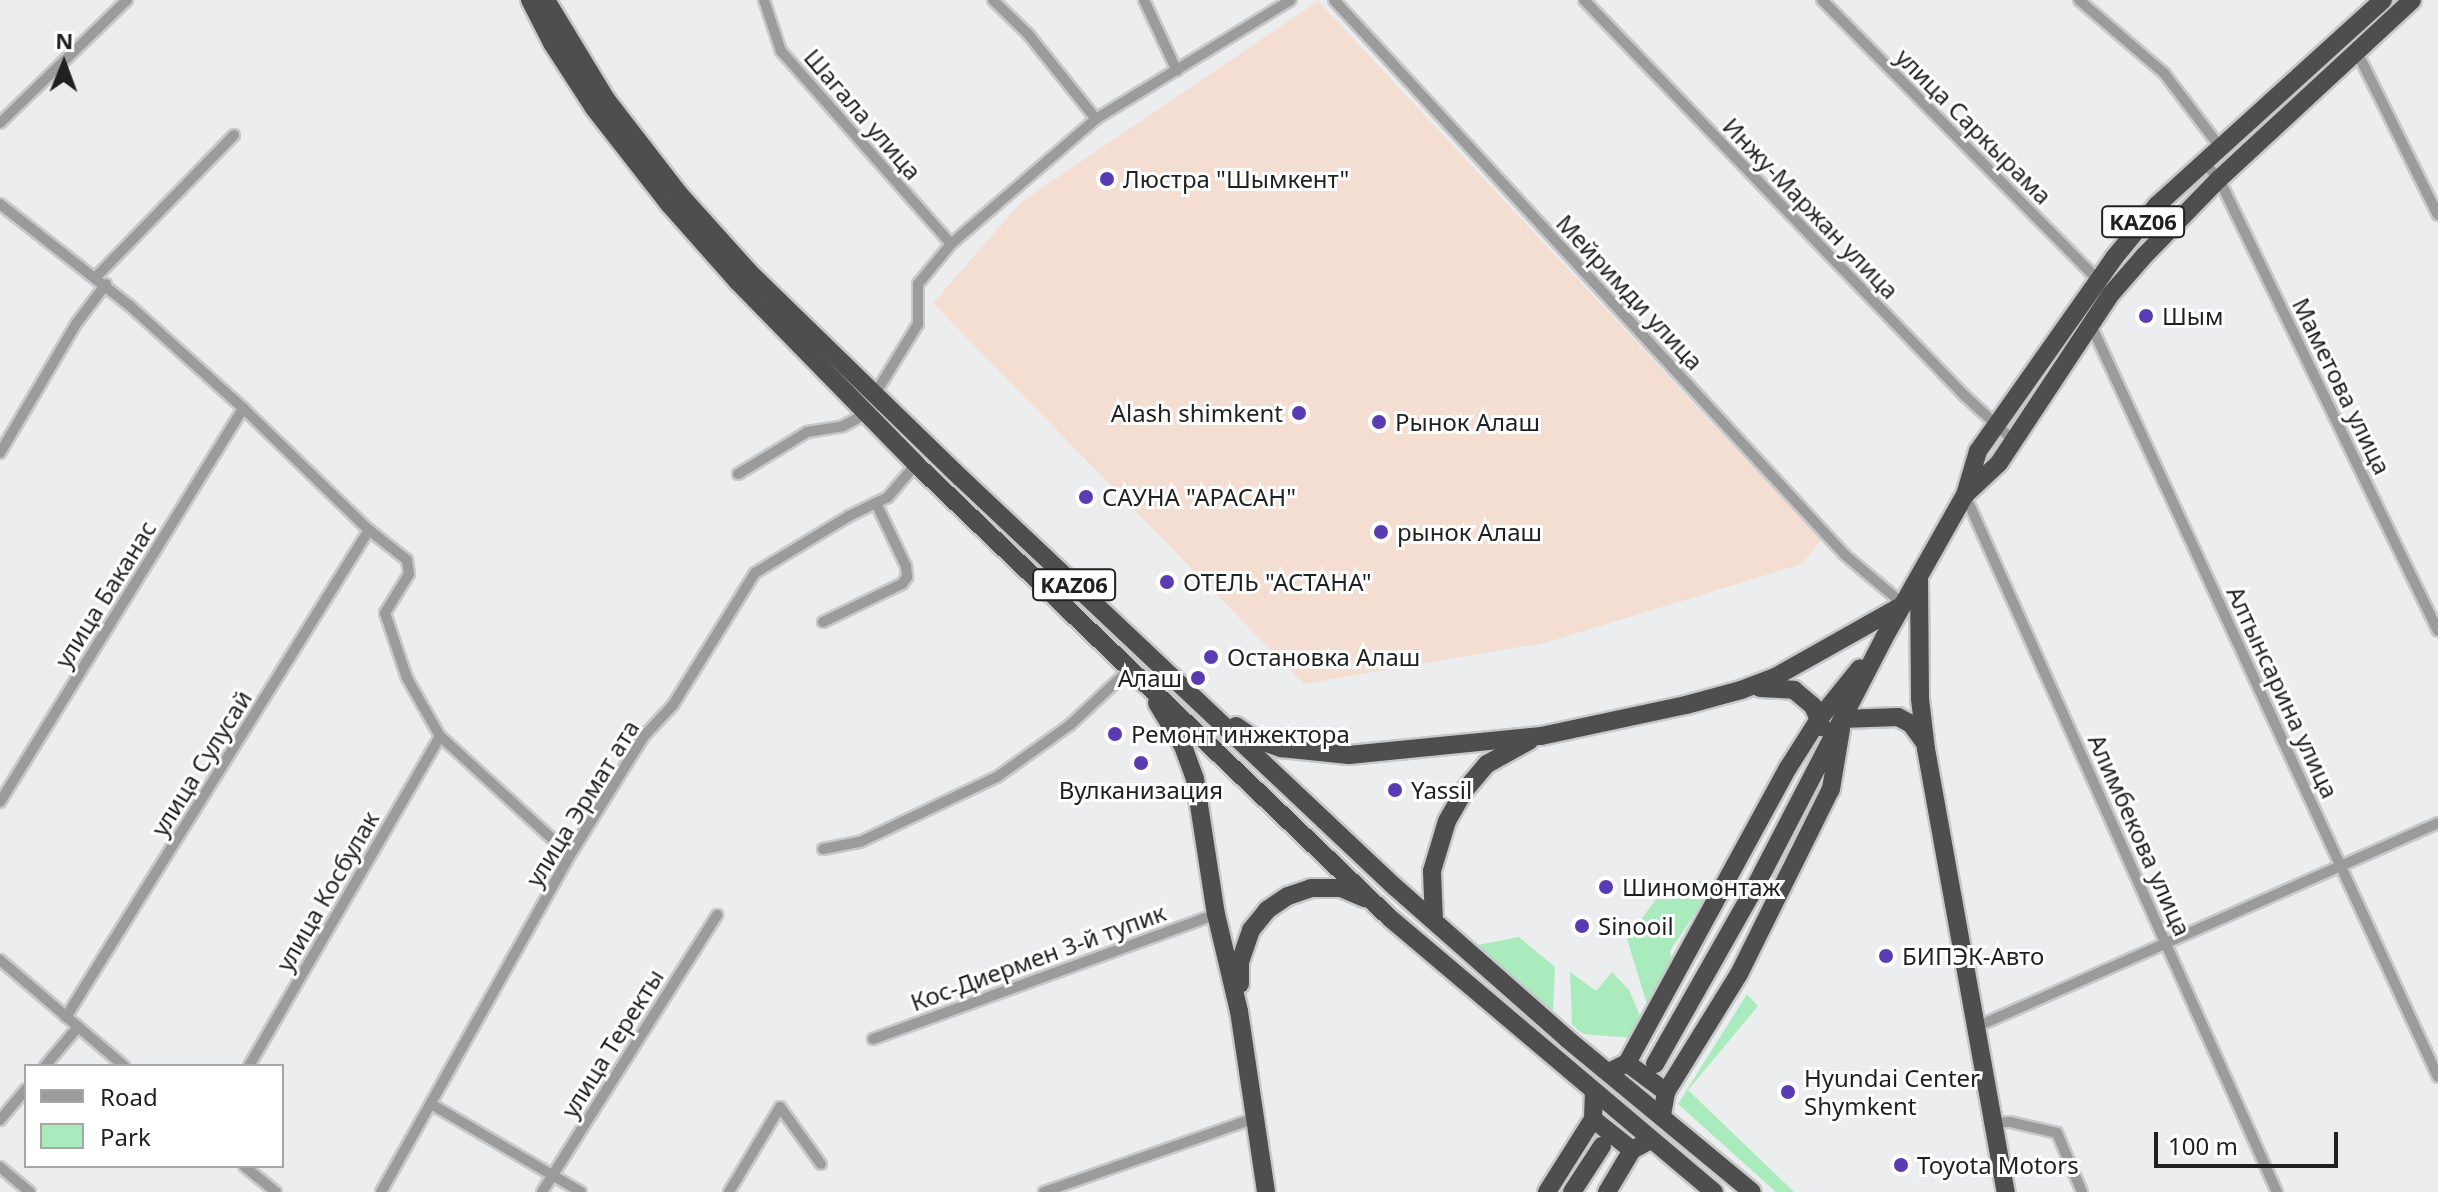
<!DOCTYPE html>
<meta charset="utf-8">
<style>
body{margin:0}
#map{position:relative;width:2438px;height:1192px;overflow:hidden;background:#ecedee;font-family:"Noto Sans",sans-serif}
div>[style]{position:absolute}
.commercial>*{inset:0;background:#f4ded1}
.green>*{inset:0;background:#aaebbd}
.trunk-tunnel>*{height:18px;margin-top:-9px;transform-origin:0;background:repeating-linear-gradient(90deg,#c3c4c5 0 18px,transparent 0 27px)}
.roads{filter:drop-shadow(2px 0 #c7c8c9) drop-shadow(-2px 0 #c7c8c9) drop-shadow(0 2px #c7c8c9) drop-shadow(0 -2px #c7c8c9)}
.minor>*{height:10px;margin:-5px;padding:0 5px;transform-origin:5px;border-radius:5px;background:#9c9b9b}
.trunk>*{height:18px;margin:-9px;padding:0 9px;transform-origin:9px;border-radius:9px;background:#4e4e4e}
.dots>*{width:22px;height:22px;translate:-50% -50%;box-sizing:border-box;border:4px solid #fff;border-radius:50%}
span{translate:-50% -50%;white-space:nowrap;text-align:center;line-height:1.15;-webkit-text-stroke:6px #fff;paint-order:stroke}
.shield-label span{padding:2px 6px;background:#fff;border:2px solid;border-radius:6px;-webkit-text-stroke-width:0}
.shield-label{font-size:22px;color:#1f2020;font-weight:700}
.street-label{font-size:24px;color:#1f2020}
.poi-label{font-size:24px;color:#1f2020}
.left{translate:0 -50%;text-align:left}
.right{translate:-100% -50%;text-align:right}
.legend{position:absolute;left:24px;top:1064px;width:260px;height:104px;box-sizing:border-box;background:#fff;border:2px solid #a5a6a6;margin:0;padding:10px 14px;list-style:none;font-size:24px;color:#1f2020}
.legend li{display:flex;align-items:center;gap:16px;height:40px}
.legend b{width:40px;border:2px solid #a5a6a6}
.north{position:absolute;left:24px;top:24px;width:80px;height:80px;-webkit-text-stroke:6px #fff;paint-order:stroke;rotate:1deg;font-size:22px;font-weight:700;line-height:32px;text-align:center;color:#1f2020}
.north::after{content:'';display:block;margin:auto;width:28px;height:36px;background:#1f2020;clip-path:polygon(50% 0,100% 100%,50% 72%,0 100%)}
.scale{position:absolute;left:2154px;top:1132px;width:184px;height:36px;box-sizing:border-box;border:4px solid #1f2020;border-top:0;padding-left:10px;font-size:24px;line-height:28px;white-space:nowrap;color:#1f2020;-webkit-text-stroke:6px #fff;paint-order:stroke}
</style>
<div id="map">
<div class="commercial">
<div style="clip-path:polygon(1318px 1px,1821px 540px,1802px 564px,1548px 642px,1304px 684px,933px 303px,1021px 202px)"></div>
</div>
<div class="green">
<div style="clip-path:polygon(1669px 881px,1729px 881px,1709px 911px,1696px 912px,1670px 951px,1673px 970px,1650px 1014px,1627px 939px)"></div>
<div style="clip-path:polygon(1519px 937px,1555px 967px,1553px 1011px,1473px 946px)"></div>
<div style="clip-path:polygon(1570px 972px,1596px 991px,1612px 972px,1629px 990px,1645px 1028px,1632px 1038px,1583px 1034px,1572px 1025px)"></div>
<div style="clip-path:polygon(1747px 994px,1758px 1006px,1688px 1090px,1794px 1192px,1776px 1192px,1678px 1104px)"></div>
</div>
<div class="trunk-tunnel">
<div style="left:1604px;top:1144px;width:95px;rotate:-57.5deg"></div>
</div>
<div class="roads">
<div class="minor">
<div style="left:764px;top:0;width:54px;rotate:71.6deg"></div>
<div style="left:781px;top:51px;width:257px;rotate:48.6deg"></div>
<div style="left:993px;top:0;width:49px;rotate:44.2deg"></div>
<div style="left:1028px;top:34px;width:109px;rotate:51.3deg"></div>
<div style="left:1144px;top:0;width:78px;rotate:65.1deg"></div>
<div style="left:1334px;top:0;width:754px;rotate:47.36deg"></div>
<div style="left:1845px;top:555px;width:76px;rotate:40.2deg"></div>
<div style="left:1584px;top:0;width:550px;rotate:46.11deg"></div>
<div style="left:1965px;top:396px;width:65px;rotate:42.5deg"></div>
<div style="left:1822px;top:0;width:393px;rotate:45.4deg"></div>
<div style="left:2079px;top:0;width:112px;rotate:40.7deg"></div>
<div style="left:2164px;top:73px;width:93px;rotate:52.9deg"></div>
<div style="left:2356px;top:50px;width:184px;rotate:63.6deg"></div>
<div style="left:0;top:123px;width:177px;rotate:-44.1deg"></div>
<div style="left:2204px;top:162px;width:23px;rotate:49deg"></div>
<div style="left:2219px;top:179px;width:502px;rotate:64.15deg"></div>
<div style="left:0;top:204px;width:164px;rotate:38.1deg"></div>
<div style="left:129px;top:305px;width:154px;rotate:42.1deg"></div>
<div style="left:243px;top:408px;width:175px;rotate:44.1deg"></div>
<div style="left:369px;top:530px;width:48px;rotate:38.3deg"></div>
<div style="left:407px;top:560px;width:14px;rotate:82deg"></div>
<div style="left:409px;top:574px;width:46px;rotate:121.6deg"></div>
<div style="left:385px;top:613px;width:69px;rotate:71.3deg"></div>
<div style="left:407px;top:678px;width:67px;rotate:60.4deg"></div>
<div style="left:440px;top:736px;width:176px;rotate:42.5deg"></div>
<div style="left:96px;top:277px;width:198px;rotate:-45.8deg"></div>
<div style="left:2091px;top:325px;width:828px;rotate:65.23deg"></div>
<div style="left:875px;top:394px;width:82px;rotate:-58.4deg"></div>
<div style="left:918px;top:324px;width:40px;rotate:-90deg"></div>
<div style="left:918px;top:284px;width:52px;rotate:-50.5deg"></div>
<div style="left:951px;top:244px;width:191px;rotate:-40.8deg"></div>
<div style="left:1096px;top:119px;width:228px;rotate:-31.4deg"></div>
<div style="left:0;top:453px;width:150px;rotate:-59.5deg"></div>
<div style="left:76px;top:324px;width:50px;rotate:-53.1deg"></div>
<div style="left:738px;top:474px;width:81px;rotate:-31.3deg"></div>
<div style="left:807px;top:432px;width:36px;rotate:-9deg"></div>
<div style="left:843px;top:426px;width:27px;rotate:-28deg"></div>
<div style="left:1965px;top:495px;width:764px;rotate:65.89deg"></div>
<div style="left:823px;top:622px;width:88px;rotate:-25.7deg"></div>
<div style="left:902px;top:584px;width:9px;rotate:-54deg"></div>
<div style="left:907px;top:577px;width:11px;rotate:-95deg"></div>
<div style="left:906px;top:566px;width:70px;rotate:-115.5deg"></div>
<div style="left:0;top:802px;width:463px;rotate:-58.3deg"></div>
<div style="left:823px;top:849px;width:38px;rotate:-11deg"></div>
<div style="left:860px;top:842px;width:152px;rotate:-25.4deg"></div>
<div style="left:997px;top:777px;width:90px;rotate:-35.5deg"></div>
<div style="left:1070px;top:725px;width:83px;rotate:-43.1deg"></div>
<div style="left:0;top:960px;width:163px;rotate:40.5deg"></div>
<div style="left:66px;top:1017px;width:574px;rotate:-58.11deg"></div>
<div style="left:1976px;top:1027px;width:505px;rotate:-23.82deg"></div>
<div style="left:873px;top:1039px;width:365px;rotate:-20deg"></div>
<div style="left:45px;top:1066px;width:51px;rotate:-49.8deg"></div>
<div style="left:249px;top:1066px;width:381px;rotate:-59.9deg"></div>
<div style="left:431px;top:1104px;width:174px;rotate:30.4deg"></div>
<div style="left:0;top:1120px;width:40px;rotate:-50deg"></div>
<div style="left:1994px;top:1123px;width:16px;rotate:-4deg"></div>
<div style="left:2010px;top:1122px;width:48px;rotate:13.2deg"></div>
<div style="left:2057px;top:1133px;width:64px;rotate:67deg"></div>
<div style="left:244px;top:1166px;width:41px;rotate:39.1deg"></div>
<div style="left:0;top:1167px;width:39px;rotate:40deg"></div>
<div style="left:381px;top:1192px;width:386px;rotate:-60.7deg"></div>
<div style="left:570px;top:855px;width:140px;rotate:-58.1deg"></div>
<div style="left:644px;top:736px;width:42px;rotate:-46.9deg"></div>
<div style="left:673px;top:705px;width:155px;rotate:-58.2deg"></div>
<div style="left:755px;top:573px;width:110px;rotate:-31.2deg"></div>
<div style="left:849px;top:516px;width:43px;rotate:-26deg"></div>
<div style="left:888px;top:497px;width:43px;rotate:-49.7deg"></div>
<div style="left:542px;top:1192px;width:328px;rotate:-57.7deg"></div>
<div style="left:729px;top:1192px;width:99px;rotate:-59deg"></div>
<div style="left:780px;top:1107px;width:70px;rotate:54.3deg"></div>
<div style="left:1044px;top:1192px;width:224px;rotate:-19.3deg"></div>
</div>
<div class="trunk">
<div style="left:530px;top:0;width:48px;rotate:62.9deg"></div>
<div style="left:552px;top:43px;width:77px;rotate:57.1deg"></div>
<div style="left:594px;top:108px;width:122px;rotate:52deg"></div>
<div style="left:669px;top:204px;width:104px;rotate:48.5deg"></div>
<div style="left:738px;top:282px;width:255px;rotate:45.6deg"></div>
<div style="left:916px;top:464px;width:658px;rotate:43.77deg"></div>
<div style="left:1391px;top:919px;width:423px;rotate:40.2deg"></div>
<div style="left:546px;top:0;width:116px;rotate:58.8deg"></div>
<div style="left:606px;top:99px;width:121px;rotate:52.4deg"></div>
<div style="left:680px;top:195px;width:103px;rotate:48.1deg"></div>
<div style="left:749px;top:272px;width:294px;rotate:44.2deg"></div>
<div style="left:960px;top:477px;width:598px;rotate:43.31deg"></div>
<div style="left:1395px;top:887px;width:228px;rotate:41.4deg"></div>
<div style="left:1566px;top:1038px;width:241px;rotate:39.6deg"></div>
<div style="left:1966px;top:494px;width:45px;rotate:-43.2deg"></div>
<div style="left:1999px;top:463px;width:201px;rotate:-56.5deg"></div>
<div style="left:2110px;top:295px;width:52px;rotate:-48.9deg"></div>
<div style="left:2144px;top:256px;width:107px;rotate:-45.8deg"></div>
<div style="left:2219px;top:179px;width:263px;rotate:-42.8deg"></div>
<div style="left:1919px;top:580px;width:119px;rotate:89.5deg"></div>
<div style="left:1920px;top:699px;width:50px;rotate:83.2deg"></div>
<div style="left:1926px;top:749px;width:450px;rotate:79.8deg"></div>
<div style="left:1760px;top:688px;width:34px;rotate:3deg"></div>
<div style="left:1794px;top:690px;width:25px;rotate:40deg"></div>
<div style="left:1813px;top:706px;width:23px;rotate:67deg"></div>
<div style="left:1157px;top:703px;width:50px;rotate:58.8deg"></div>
<div style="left:1183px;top:746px;width:35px;rotate:70deg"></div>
<div style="left:1195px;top:779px;width:137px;rotate:81.2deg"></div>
<div style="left:1216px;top:914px;width:100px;rotate:76.7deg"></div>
<div style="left:1239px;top:1011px;width:183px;rotate:81.5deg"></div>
<div style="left:1842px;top:719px;width:56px;rotate:-2deg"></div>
<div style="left:1898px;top:717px;width:15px;rotate:28deg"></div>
<div style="left:1911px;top:724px;width:22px;rotate:54deg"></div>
<div style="left:1236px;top:726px;width:23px;rotate:34deg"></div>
<div style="left:1255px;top:739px;width:28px;rotate:19deg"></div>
<div style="left:1281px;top:748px;width:68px;rotate:5.9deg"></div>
<div style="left:1349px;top:755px;width:193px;rotate:-5.7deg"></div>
<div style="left:1541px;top:736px;width:148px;rotate:-12.1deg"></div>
<div style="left:1686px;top:705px;width:57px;rotate:-15.3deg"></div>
<div style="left:1741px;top:690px;width:36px;rotate:-21deg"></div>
<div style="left:1775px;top:677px;width:145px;rotate:-29.4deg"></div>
<div style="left:1434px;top:921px;width:50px;rotate:-92.3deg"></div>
<div style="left:1432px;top:871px;width:52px;rotate:-73.3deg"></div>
<div style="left:1447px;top:821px;width:36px;rotate:-60deg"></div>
<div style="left:1465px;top:790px;width:34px;rotate:-50deg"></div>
<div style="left:1487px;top:764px;width:48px;rotate:-28.7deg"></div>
<div style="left:1240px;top:984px;width:22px;rotate:-90deg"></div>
<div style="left:1240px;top:962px;width:34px;rotate:-71deg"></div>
<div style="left:1251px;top:930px;width:26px;rotate:-51deg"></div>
<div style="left:1267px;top:910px;width:25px;rotate:-34deg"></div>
<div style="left:1288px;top:896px;width:24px;rotate:-19deg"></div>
<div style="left:1311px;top:888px;width:30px"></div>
<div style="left:1341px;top:888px;width:26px;rotate:23deg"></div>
<div style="left:1627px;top:1063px;width:49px;rotate:36.6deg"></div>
<div style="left:1655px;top:1064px;width:201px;rotate:-60.5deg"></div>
<div style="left:1754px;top:889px;width:283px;rotate:-62.6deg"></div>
<div style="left:1884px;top:638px;width:164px;rotate:-60.5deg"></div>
<div style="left:1965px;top:495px;width:46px;rotate:-73.5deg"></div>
<div style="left:1978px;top:451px;width:236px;rotate:-54.8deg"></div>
<div style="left:2114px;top:258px;width:68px;rotate:-50.9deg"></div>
<div style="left:2157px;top:205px;width:305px;rotate:-42.2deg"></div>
<div style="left:1609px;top:1072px;width:20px;rotate:-27deg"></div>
<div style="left:1627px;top:1063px;width:336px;rotate:-61.4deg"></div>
<div style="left:1788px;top:768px;width:58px;rotate:-57.7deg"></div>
<div style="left:1819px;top:719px;width:65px;rotate:-51.2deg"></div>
<div style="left:1662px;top:1115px;width:23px;rotate:-80deg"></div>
<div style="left:1666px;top:1092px;width:139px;rotate:-58.3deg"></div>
<div style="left:1739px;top:974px;width:207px;rotate:-63.6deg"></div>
<div style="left:1831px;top:789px;width:61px;rotate:-80.5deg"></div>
<div style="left:1593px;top:1119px;width:50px;rotate:38.5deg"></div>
<div style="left:1547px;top:1192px;width:86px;rotate:-57.8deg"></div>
<div style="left:1593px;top:1119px;width:26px;rotate:-88deg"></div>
<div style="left:1572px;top:1192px;width:55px;rotate:-56.9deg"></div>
<div style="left:1607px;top:1192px;width:49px;rotate:-59.2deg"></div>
<div style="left:1632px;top:1150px;width:21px;rotate:-28deg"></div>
</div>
</div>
<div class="dots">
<div style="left:1107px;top:179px;background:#593cb4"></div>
<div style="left:2146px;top:316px;background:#593cb4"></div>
<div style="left:1299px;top:413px;background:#593cb4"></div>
<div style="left:1379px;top:422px;background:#593cb4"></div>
<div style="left:1086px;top:497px;background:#593cb4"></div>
<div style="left:1381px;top:532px;background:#593cb4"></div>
<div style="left:1167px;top:582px;background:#593cb4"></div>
<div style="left:1211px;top:657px;background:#593cb4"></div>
<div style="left:1198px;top:678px;background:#593cb4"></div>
<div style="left:1115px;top:734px;background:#593cb4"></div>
<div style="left:1141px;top:763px;background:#593cb4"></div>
<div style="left:1395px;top:790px;background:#593cb4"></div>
<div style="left:1606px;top:887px;background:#593cb4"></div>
<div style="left:1582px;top:926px;background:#593cb4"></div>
<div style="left:1886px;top:956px;background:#593cb4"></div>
<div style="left:1788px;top:1092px;background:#593cb4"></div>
<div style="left:1901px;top:1165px;background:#593cb4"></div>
</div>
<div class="shield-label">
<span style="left:2143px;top:222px">KАZ06</span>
<span style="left:1074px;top:585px">KАZ06</span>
</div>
<div class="street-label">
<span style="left:863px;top:114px;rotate:49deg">Шагала улица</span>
<span style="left:1974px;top:126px;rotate:45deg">улица Саркырама</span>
<span style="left:1811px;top:208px;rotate:46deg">Инжу-Маржан улица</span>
<span style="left:1630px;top:292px;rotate:47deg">Мейримди улица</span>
<span style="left:2342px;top:386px;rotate:64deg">Маметова улица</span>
<span style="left:105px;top:594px;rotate:-58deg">улица Баканас</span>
<span style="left:2283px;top:692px;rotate:65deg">Алтынсарина улица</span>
<span style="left:201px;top:763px;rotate:-58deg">улица Сулусай</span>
<span style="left:582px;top:803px;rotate:-58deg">улица Эрмат ата</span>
<span style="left:2140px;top:835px;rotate:66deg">Алимбекова улица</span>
<span style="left:327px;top:891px;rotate:-60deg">улица Косбулак</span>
<span style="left:1038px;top:957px;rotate:-20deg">Кос-Диермен 3-й тупик</span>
<span style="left:612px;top:1043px;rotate:-58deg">улица Теректы</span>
</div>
<div class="poi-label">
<span class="left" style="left:1123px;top:179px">Люстра "Шымкент"</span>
<span class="left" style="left:2162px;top:316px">Шым</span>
<span class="right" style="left:1283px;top:413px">Alash shimkent</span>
<span class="left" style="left:1395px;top:422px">Рынок Алаш</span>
<span class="left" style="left:1102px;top:497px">САУНА "АРАСАН"</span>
<span class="left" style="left:1397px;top:532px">рынок Алаш</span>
<span class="left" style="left:1183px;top:582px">ОТЕЛЬ "АСТАНА"</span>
<span class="left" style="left:1227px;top:657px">Остановка Алаш</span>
<span class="right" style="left:1182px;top:678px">Алаш</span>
<span class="left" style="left:1131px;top:734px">Ремонт инжектора</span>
<span style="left:1141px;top:790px">Вулканизация</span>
<span class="left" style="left:1411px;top:790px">Yassil</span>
<span class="left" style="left:1622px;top:887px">Шиномонтаж</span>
<span class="left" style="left:1598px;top:926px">Sinooil</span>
<span class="left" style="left:1902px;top:956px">БИПЭК-Авто</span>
<span class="left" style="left:1804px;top:1092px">Hyundai Center<br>Shymkent</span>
<span class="left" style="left:1917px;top:1165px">Toyota Motors</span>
</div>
<ul class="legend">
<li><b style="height:10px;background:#9c9b9b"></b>Road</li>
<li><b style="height:22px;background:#aaebbd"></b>Park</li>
</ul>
<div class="north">N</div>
<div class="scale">100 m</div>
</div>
